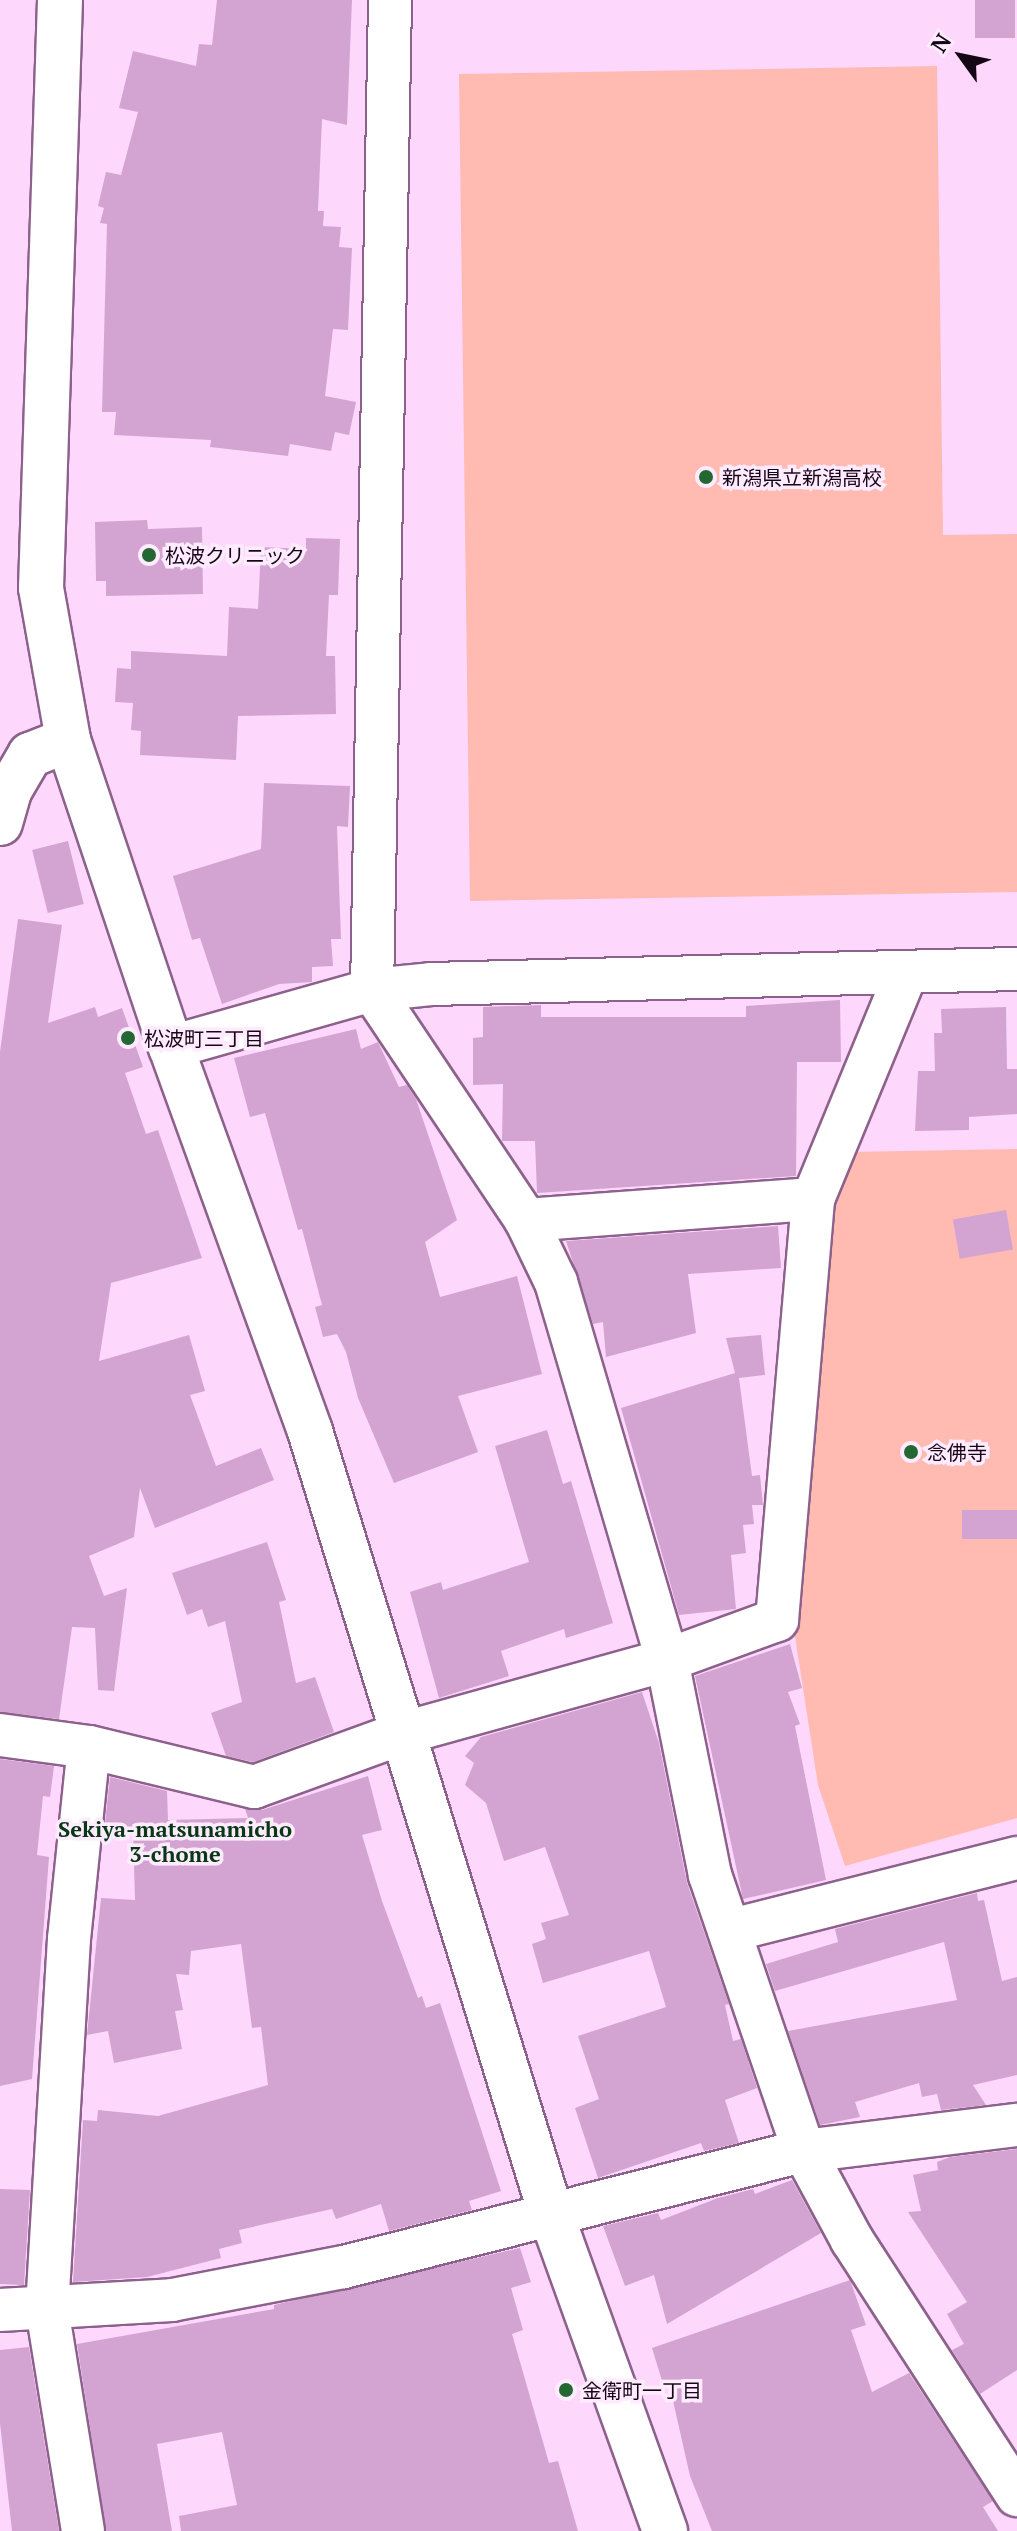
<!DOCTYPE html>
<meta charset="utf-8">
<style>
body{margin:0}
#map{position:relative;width:1017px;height:2531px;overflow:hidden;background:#fed7fc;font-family:"PT Serif","Noto Sans JP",serif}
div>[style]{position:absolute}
.green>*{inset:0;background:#ffbab1}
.building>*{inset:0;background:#d3a4d2;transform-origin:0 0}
.roads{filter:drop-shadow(2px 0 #8c618b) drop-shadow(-2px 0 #8c618b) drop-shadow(0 2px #8c618b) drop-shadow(0 -2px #8c618b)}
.street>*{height:42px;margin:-21px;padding:0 21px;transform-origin:21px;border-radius:21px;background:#fff}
.secondary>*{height:44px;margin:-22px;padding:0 22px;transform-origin:22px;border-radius:22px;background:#fff}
.dots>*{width:22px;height:22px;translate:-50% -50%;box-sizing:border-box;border:4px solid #ffebfe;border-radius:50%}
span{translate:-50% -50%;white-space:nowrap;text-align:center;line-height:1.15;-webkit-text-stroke:7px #ffebfe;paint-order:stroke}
.poi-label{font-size:20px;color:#150615}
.left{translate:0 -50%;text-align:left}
.neighbourhood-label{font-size:22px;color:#073713;font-weight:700}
.north{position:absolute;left:921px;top:16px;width:80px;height:80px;-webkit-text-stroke:6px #ffebfe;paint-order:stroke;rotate:303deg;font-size:22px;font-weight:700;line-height:32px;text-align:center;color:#150615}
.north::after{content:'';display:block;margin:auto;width:28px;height:36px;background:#150615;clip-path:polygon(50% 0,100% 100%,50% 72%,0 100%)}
</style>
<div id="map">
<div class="green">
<div style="clip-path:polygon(937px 66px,943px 535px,1017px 534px,1017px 892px,470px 901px,459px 74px)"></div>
<div style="clip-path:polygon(1017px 1149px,1017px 1818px,845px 1866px,818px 1785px,794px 1630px,818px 1273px,849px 1152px)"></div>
</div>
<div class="building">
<div style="clip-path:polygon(217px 0,352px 0,347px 125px,322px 119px,318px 211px,324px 211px,323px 226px,341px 227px,339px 247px,352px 248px,348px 330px,333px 329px,325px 396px,356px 402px,349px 435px,335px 432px,331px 451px,290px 444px,288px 456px,210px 447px,211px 440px,114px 435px,116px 412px,102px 412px,107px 224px,100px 223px,104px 208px,98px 206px,106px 172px,121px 175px,138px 112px,119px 108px,133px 51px,196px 66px,199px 44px,212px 45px)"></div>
<div style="left:975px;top:0;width:40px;height:38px"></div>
<div style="clip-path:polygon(147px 520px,148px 529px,202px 527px,203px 594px,106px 596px,106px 581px,96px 581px,95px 522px)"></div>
<div style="clip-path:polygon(306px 538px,340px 539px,338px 595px,329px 595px,326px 656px,335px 656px,336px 714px,238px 716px,236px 760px,140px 755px,141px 731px,131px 730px,133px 703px,115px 702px,117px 668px,131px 669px,131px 651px,227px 656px,229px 607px,258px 609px,261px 547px,306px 549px)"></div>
<div style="clip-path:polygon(264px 783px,350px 786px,348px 827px,337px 826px,341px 939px,331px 939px,333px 966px,312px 967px,312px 982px,279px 984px,222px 1004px,200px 938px,192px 940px,173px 876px,261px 849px)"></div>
<div style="left:68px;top:841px;width:65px;height:37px;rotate:76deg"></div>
<div style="clip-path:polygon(18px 919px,62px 925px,48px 1023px,95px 1007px,98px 1017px,122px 1008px,143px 1067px,125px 1073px,146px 1134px,158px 1130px,202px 1258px,111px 1283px,99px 1361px,189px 1335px,205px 1391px,190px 1395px,216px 1466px,261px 1448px,274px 1480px,155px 1528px,140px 1488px,134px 1537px,89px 1556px,104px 1596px,127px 1588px,114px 1691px,98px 1690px,95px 1628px,72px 1627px,59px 1719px,0 1712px,0 1052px)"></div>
<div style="clip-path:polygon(840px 1000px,841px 1062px,797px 1062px,796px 1176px,537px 1193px,535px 1141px,502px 1141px,503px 1084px,473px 1085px,473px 1038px,483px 1037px,483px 1007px,541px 1005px,541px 1017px,746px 1017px,746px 1006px)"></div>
<div style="clip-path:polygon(1006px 1007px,1007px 1069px,1017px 1069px,1017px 1114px,969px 1117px,969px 1130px,915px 1131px,918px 1071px,935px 1071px,934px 1033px,942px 1033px,941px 1009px)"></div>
<div style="clip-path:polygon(356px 1029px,361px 1049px,378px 1042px,399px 1087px,407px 1085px,416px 1099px,457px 1220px,425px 1242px,440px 1297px,517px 1276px,542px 1374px,458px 1396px,478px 1452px,394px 1483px,358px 1398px,346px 1352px,337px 1334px,323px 1337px,315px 1307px,322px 1305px,302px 1229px,298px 1230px,265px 1113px,250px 1117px,234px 1058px)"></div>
<div style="left:1006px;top:1210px;width:40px;height:54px;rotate:80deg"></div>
<div style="clip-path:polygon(778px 1226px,781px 1268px,688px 1274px,696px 1333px,606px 1357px,603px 1322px,593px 1324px,566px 1241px)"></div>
<div style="clip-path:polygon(761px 1335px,765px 1375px,739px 1378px,752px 1476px,760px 1475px,763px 1505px,752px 1505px,754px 1524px,743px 1525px,746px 1553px,731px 1555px,736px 1609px,679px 1615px,621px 1408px,735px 1373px,726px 1338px)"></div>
<div style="clip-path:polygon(547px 1430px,563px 1484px,571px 1481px,613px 1623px,566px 1638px,564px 1629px,501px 1651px,509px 1676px,439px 1698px,410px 1592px,441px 1582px,443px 1590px,529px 1562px,495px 1446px)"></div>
<div style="left:1017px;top:1510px;width:29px;height:55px;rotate:90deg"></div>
<div style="clip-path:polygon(267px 1542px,286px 1600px,279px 1602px,296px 1683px,315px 1677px,334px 1732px,253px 1762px,226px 1756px,211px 1713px,242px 1702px,225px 1621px,208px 1627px,202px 1609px,187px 1615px,172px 1573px)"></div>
<div style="clip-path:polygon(790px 1644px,802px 1688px,788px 1692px,800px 1724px,795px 1726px,826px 1880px,743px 1899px,695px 1676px)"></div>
<div style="clip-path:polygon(642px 1692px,659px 1743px,687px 1883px,729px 2004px,725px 2005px,733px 2041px,741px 2039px,757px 2088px,725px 2100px,739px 2143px,704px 2151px,701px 2143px,598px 2178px,575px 2108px,599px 2099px,578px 2036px,666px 2007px,649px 1951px,543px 1983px,532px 1944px,546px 1939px,541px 1923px,569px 1915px,545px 1847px,504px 1861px,486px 1803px,465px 1785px,474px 1763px,465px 1756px,481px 1737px)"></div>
<div style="clip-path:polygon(0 1759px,54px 1766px,50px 1797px,43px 1796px,37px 1855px,49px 1857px,32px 2079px,0 2086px)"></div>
<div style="clip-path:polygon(368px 1776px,382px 1830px,362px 1835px,382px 1901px,418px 1998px,422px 1996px,426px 2008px,440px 2003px,501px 2191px,469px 2201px,472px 2210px,389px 2231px,381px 2204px,336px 2219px,332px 2209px,239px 2230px,242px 2243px,219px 2249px,221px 2258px,147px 2277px,73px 2282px,83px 2120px,97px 2121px,98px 2110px,158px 2116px,268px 2085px,261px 2027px,252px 2028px,241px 1944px,191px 1951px,189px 1975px,176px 1974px,183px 2010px,175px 2011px,182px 2049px,114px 2063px,108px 2031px,87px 2035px,101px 1898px,135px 1900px,133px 1830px,104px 1832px,110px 1777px,167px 1791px,168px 1820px,248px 1818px,245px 1809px,262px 1810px)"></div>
<div style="clip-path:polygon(977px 1893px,978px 1901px,984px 1900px,1002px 1981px,1017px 1977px,1017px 2075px,973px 2085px,986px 2105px,941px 2110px,937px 2094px,922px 2097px,919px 2083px,855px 2102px,860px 2117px,820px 2125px,788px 2031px,957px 2000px,944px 1942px,775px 1991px,766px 1964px,838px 1942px,835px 1929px)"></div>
<div style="clip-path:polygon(1017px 2149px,1017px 2370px,980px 2394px,952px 2350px,964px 2344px,947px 2314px,967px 2302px,908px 2212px,921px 2211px,913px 2175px,938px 2170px,937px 2162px,950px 2157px)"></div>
<div style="clip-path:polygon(792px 2180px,821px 2233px,667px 2324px,654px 2275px,625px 2286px,603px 2226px,658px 2213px,661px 2220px,718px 2198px,753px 2189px,755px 2194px)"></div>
<div style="clip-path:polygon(0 2189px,30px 2190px,24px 2285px,0 2284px)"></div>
<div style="clip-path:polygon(520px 2248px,531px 2282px,511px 2288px,523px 2330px,512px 2334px,549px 2463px,558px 2461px,578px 2531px,181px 2531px,179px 2516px,237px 2505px,222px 2432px,157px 2444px,172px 2531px,106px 2531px,77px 2344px,274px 2309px,274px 2305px)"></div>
<div style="clip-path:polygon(850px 2280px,866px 2325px,851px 2330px,872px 2392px,909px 2373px,993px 2501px,983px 2507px,998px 2531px,712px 2531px,690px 2476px,669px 2383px,663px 2384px,652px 2348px)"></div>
<div style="clip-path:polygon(29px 2347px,59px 2531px,12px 2531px,0 2423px,0 2350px)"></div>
</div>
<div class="roads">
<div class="street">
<div style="left:390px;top:0;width:990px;rotate:91.04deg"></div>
<div style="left:372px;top:990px;width:277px;rotate:56.2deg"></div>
<div style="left:526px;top:1220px;width:69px;rotate:64.2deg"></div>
<div style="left:556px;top:1282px;width:394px;rotate:73.6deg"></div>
<div style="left:667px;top:1660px;width:219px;rotate:78.7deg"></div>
<div style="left:710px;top:1875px;width:292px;rotate:71.2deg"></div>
<div style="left:804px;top:2151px;width:101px;rotate:61.7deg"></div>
<div style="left:852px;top:2240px;width:304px;rotate:57.1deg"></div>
<div style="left:171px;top:1047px;width:209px;rotate:-15.8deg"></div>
<div style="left:372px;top:990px;width:59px;rotate:-5.8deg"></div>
<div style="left:431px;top:984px;width:586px;rotate:-1.47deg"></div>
<div style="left:526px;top:1220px;width:288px;rotate:-4.2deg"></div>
<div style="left:0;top:1735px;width:90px;rotate:7.7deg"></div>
<div style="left:89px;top:1747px;width:170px;rotate:13.6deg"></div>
<div style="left:254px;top:1787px;width:155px;rotate:-20deg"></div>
<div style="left:400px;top:1734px;width:277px;rotate:-15.5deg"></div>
<div style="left:667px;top:1660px;width:117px;rotate:-20deg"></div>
<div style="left:777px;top:1620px;width:423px;rotate:-85.1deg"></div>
<div style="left:813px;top:1199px;width:244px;rotate:-67.6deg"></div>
<div style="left:732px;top:1930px;width:294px;rotate:-14.2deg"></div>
<div style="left:0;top:2310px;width:172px;rotate:-3.3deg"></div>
<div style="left:172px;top:2300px;width:175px;rotate:-10.9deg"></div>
<div style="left:344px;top:2267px;width:474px;rotate:-14.2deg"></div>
<div style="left:804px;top:2151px;width:215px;rotate:-7deg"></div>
<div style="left:83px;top:2531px;width:225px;rotate:-99.2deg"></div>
<div style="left:47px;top:2309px;width:371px;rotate:-86.6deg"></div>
<div style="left:69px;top:1939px;width:193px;rotate:-84.1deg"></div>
</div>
<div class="secondary">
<div style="left:60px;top:0;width:588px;rotate:91.85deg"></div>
<div style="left:41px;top:588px;width:154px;rotate:79.9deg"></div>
<div style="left:68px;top:740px;width:324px;rotate:71.5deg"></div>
<div style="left:171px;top:1047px;width:408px;rotate:70.1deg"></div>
<div style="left:310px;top:1431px;width:822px;rotate:72.89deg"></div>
<div style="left:552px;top:2217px;width:334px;rotate:70.2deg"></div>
<div style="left:0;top:823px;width:33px;rotate:-74deg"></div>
<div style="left:9px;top:791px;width:42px;rotate:-59.7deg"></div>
<div style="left:30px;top:755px;width:41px;rotate:-21.5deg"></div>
</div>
</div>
<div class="dots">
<div style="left:706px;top:477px;background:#256732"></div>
<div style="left:149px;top:555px;background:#256732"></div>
<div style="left:128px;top:1038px;background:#256732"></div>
<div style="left:911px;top:1452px;background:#256732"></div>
<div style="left:566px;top:2390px;background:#256732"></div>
</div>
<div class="poi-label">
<span class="left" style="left:722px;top:477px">新潟県立新潟高校</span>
<span class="left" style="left:165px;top:555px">松波クリニック</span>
<span class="left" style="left:144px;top:1038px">松波町三丁目</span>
<span class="left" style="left:927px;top:1452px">念佛寺</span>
<span class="left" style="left:582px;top:2390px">金衛町一丁目</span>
</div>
<div class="neighbourhood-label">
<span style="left:175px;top:1841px">Sekiya-matsunamicho<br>3-chome</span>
</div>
<div class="north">N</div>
</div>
